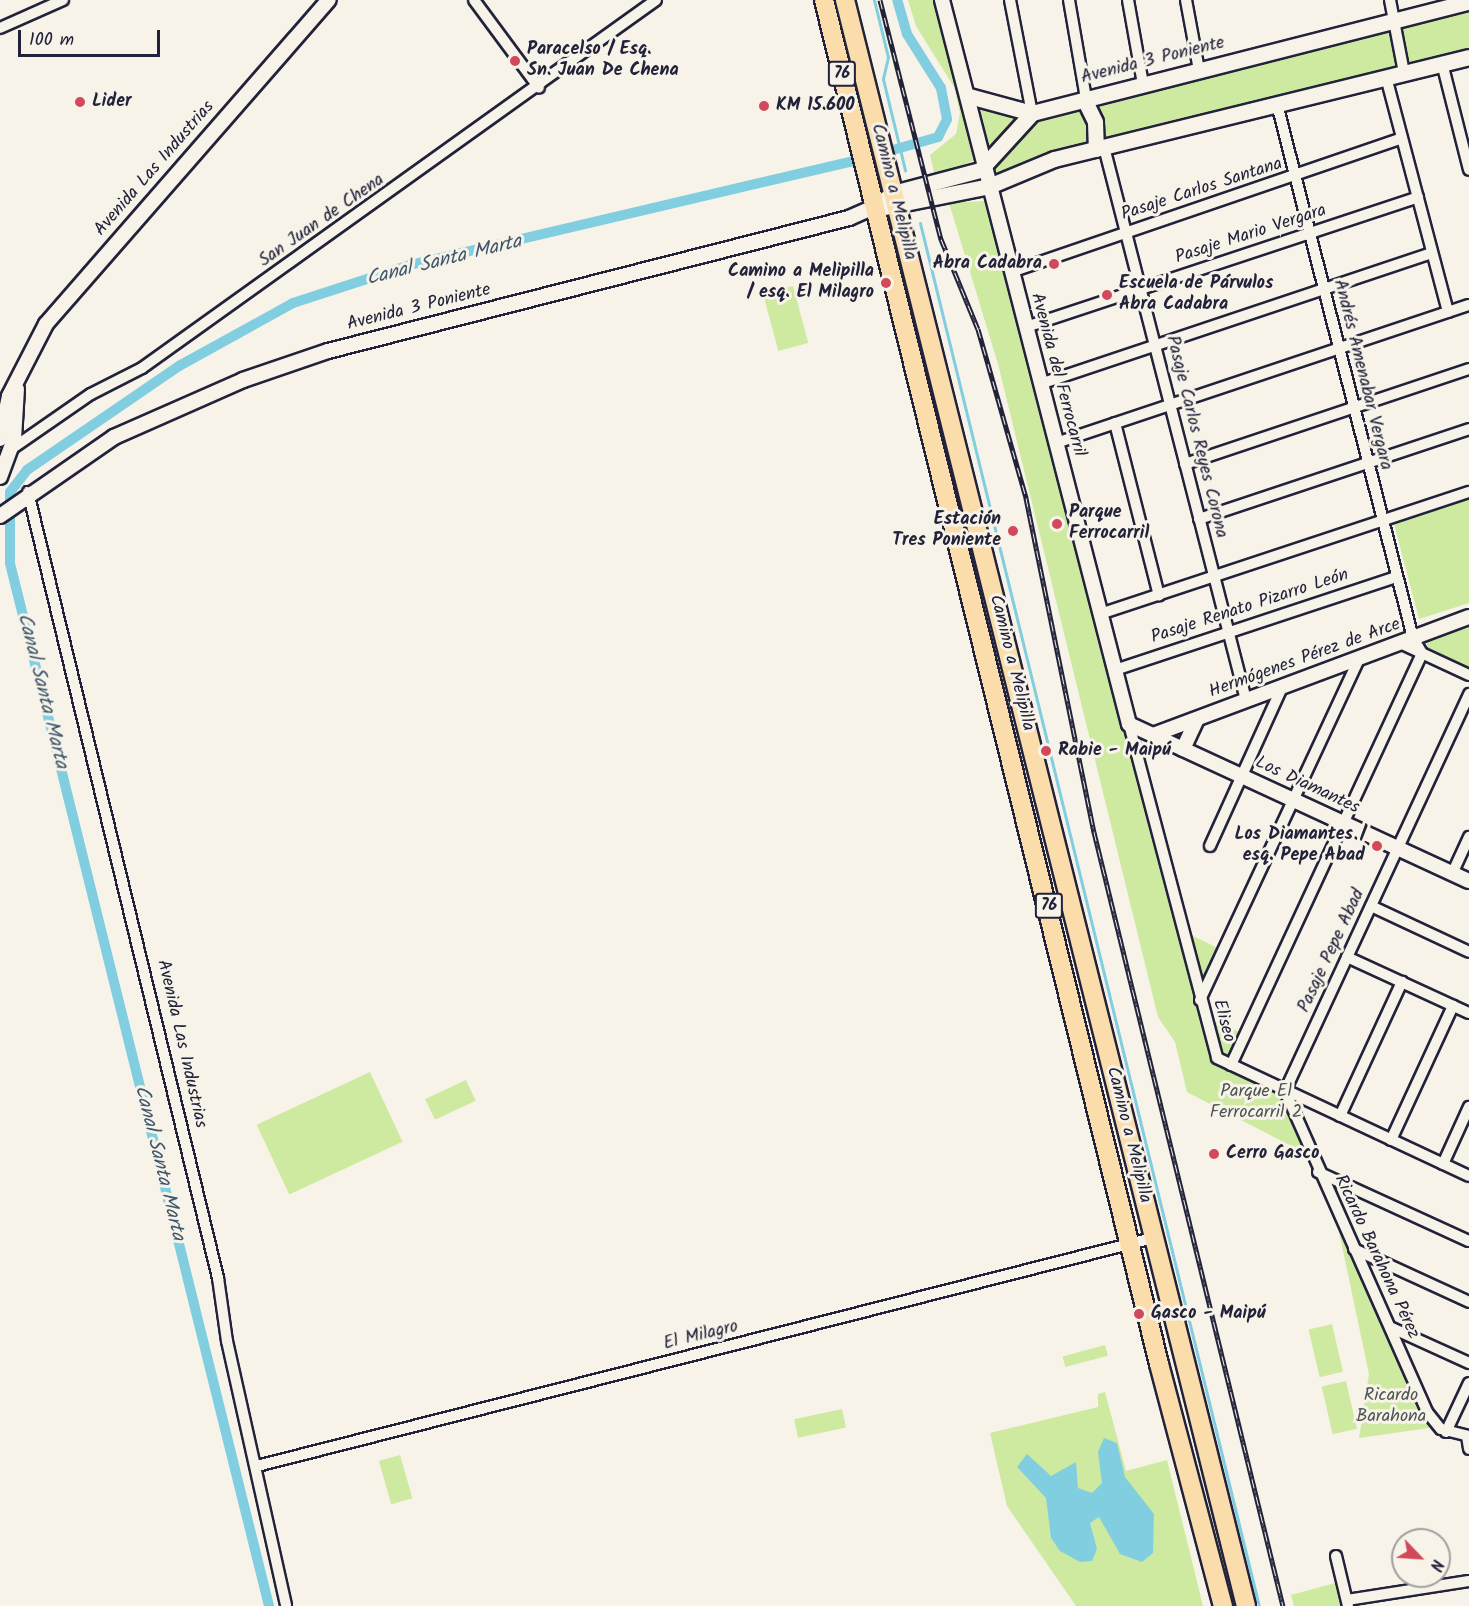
<!DOCTYPE html>
<meta charset="utf-8">
<style>
body{margin:0}
#map{position:relative;width:1469px;height:1606px;overflow:hidden;background:#f7f3e8;font-family:Kalam,sans-serif}
div>[style]{position:absolute}
.green>*{inset:0;background:#ceeaa1;transform-origin:0 0}
.water>*{inset:0;background:#81cee0}
.stream>*{height:3px;margin:-1.5px;padding:0 1.5px;transform-origin:1.5px;border-radius:1.5px;background:#81cee0}
.canal>*{height:10px;margin:-5px;padding:0 5px;transform-origin:5px;border-radius:5px;background:#81cee0}
.roads{filter:drop-shadow(2px 0 #22223b) drop-shadow(-2px 0 #22223b) drop-shadow(0 2px #22223b) drop-shadow(0 -2px #22223b)}
.minor>*{height:10px;margin:-5px;padding:0 5px;transform-origin:5px;border-radius:5px;background:#f7f3e8}
.tertiary>*{height:14px;margin:-7px;padding:0 7px;transform-origin:7px;border-radius:7px;background:#f7f3e8}
.secondary>*{height:15px;margin:-7.5px;padding:0 7.5px;transform-origin:7.5px;border-radius:7.5px;background:#f7f3e8}
.primary>*{height:18px;margin:-9px;padding:0 9px;transform-origin:9px;border-radius:9px;background:#faddab}
.rail>*{height:5px;margin-top:-2.5px;transform-origin:0;background:repeating-linear-gradient(90deg,#f7f3e8 0 9px,#22223b 0 18px);box-sizing:border-box;border-block:2px solid #22223b}
.dots>*{width:16px;height:16px;translate:-50% -50%;box-sizing:border-box;border:3px solid #f7f3e8;border-radius:50%}
span{translate:-50% -50%;white-space:nowrap;text-align:center;line-height:1.15;-webkit-text-stroke:6px #f7f3e8;paint-order:stroke}
.shield-label span{padding:2px 4px;background:#f7f3e8;border:2px solid;border-radius:4px;-webkit-text-stroke-width:0}
.shield-label{font-size:16px;color:#22223b;font-weight:700}
.poi-label{font-size:18px;color:#22223b;font-weight:700}
.left{translate:0 -50%;text-align:left}
.right{translate:-100% -50%;text-align:right}
.street-label{font-size:18px;color:#22223b}
.park-label{font-size:18px;color:#4d5454}
.water-label{font-size:20px;color:#3e566d;font-style:italic}
.north{position:absolute;left:1391px;top:1528px;width:60px;height:60px;box-sizing:border-box;background:#f7f3e8;border:2px solid #a29fa3;border-radius:50%;rotate:115deg;font-size:16px;font-weight:700;line-height:24px;text-align:center;color:#22223b}
.north::after{content:'';display:block;margin:auto;width:21px;height:27px;background:#d1495b;clip-path:polygon(50% 0,100% 100%,50% 72%,0 100%)}
.scale{position:absolute;left:18px;top:30px;width:142px;height:27px;box-sizing:border-box;border:3px solid #22223b;border-top:0;padding-left:8px;font-size:18px;line-height:21px;white-space:nowrap;color:#22223b;-webkit-text-stroke:4px #f7f3e8;paint-order:stroke}
</style>
<div id="map">
<div class="green">
<div style="clip-path:polygon(908px 0,938px 0,978px 151px,976px 160px,935px 176px,930px 155px,956px 134px,960px 113px,954px 87px,916px 26px)"></div>
<div style="clip-path:polygon(1469px 4px,1469px 50px,1026px 162px,996px 179px,992px 165px,1026px 122px)"></div>
<div style="clip-path:polygon(983px 108px,1018px 116px,988px 152px,978px 117px)"></div>
<div style="clip-path:polygon(985px 201px,1210px 1055px,1280px 1091px,1305px 1153px,1187px 1092px,1175px 1042px,1158px 1017px,998px 364px,949px 203px)"></div>
<div style="left:793px;top:286px;width:59px;height:31px;rotate:75deg"></div>
<div style="clip-path:polygon(1469px 498px,1469px 603px,1419px 619px,1394px 524px)"></div>
<div style="clip-path:polygon(1469px 620px,1469px 668px,1428px 650px,1426px 639px)"></div>
<div style="clip-path:polygon(1191px 935px,1220px 949px,1202px 984px)"></div>
<div style="clip-path:polygon(1212px 1020px,1242px 1033px,1231px 1058px,1220px 1053px)"></div>
<div style="left:370px;top:1072px;width:77px;height:125px;rotate:65deg"></div>
<div style="left:466px;top:1080px;width:23px;height:45px;rotate:65deg"></div>
<div style="clip-path:polygon(1338px 1227px,1429px 1428px,1359px 1438px,1369px 1374px)"></div>
<div style="left:1332px;top:1324px;width:49px;height:24px;rotate:77deg"></div>
<div style="left:1105px;top:1345px;width:11px;height:44px;rotate:75deg"></div>
<div style="left:1346px;top:1381px;width:49px;height:25px;rotate:77deg"></div>
<div style="clip-path:polygon(1105px 1392px,1126px 1471px,1167px 1460px,1203px 1606px,1076px 1606px,1007px 1506px,990px 1433px,1098px 1407px,1098px 1394px)"></div>
<div style="left:842px;top:1409px;width:19px;height:49px;rotate:78deg"></div>
<div style="left:400px;top:1455px;width:45px;height:22px;rotate:74deg"></div>
<div style="clip-path:polygon(1335px 1583px,1341px 1606px,1294px 1606px,1291px 1595px)"></div>
</div>
<div class="water">
<div style="clip-path:polygon(1104px 1438px,1117px 1443px,1125px 1477px,1154px 1514px,1153px 1553px,1142px 1562px,1120px 1554px,1099px 1517px,1090px 1523px,1097px 1549px,1092px 1561px,1080px 1562px,1060px 1551px,1051px 1538px,1046px 1498px,1017px 1467px,1027px 1454px,1051px 1476px,1076px 1462px,1078px 1488px,1092px 1493px,1102px 1483px,1098px 1452px)"></div>
</div>
<div class="stream">
<div style="left:874px;top:0;width:59px;rotate:76.2deg"></div>
<div style="left:888px;top:57px;width:23px;rotate:103deg"></div>
<div style="left:883px;top:79px;width:94px;rotate:76.4deg"></div>
<div style="left:920px;top:223px;width:1424px;rotate:76.23deg"></div>
</div>
<div class="canal">
<div style="left:893px;top:150px;width:47px;rotate:-16.1deg"></div>
<div style="left:938px;top:137px;width:20px;rotate:-63deg"></div>
<div style="left:947px;top:119px;width:32px;rotate:-101deg"></div>
<div style="left:941px;top:88px;width:64px;rotate:-122.2deg"></div>
<div style="left:907px;top:34px;width:35px;rotate:-106deg"></div>
<div style="left:269px;top:1606px;width:1075px;rotate:-103.95deg"></div>
<div style="left:10px;top:563px;width:71px;rotate:-90deg"></div>
<div style="left:10px;top:492px;width:28px;rotate:-52deg"></div>
<div style="left:27px;top:470px;width:184px;rotate:-34.4deg"></div>
<div style="left:179px;top:366px;width:130px;rotate:-28.9deg"></div>
<div style="left:293px;top:303px;width:123px;rotate:-18deg"></div>
<div style="left:410px;top:265px;width:454px;rotate:-13.2deg"></div>
</div>
<div class="roads">
<div class="minor">
<div style="left:474px;top:0;width:109px;rotate:53.5deg"></div>
<div style="left:1010px;top:0;width:115px;rotate:79deg"></div>
<div style="left:1069px;top:0;width:99px;rotate:80.2deg"></div>
<div style="left:1128px;top:0;width:85px;rotate:79.9deg"></div>
<div style="left:1186px;top:0;width:71px;rotate:79.5deg"></div>
<div style="left:1390px;top:0;width:74px;rotate:79.1deg"></div>
<div style="left:0;top:28px;width:69px;rotate:-24deg"></div>
<div style="left:1442px;top:63px;width:110px;rotate:75.8deg"></div>
<div style="left:1386px;top:77px;width:243px;rotate:75.2deg"></div>
<div style="left:1104px;top:147px;width:571px;rotate:75.6deg"></div>
<div style="left:1011px;top:272px;width:413px;rotate:-18.9deg"></div>
<div style="left:1026px;top:327px;width:413px;rotate:-18.3deg"></div>
<div style="left:1040px;top:384px;width:413px;rotate:-18.5deg"></div>
<div style="left:1115px;top:423px;width:178px;rotate:75.7deg"></div>
<div style="left:1056px;top:443px;width:435px;rotate:-18.5deg"></div>
<div style="left:10px;top:450px;width:98px;rotate:-34.7deg"></div>
<div style="left:91px;top:394px;width:57px;rotate:-27deg"></div>
<div style="left:142px;top:368px;width:632px;rotate:-35.6deg"></div>
<div style="left:1185px;top:464px;width:299px;rotate:-18.5deg"></div>
<div style="left:28px;top:492px;width:809px;rotate:76.41deg"></div>
<div style="left:218px;top:1278px;width:64px;rotate:81.9deg"></div>
<div style="left:227px;top:1341px;width:271px;rotate:77.4deg"></div>
<div style="left:1199px;top:519px;width:285px;rotate:-18.4deg"></div>
<div style="left:1100px;top:614px;width:389px;rotate:-18.3deg"></div>
<div style="left:1400px;top:643px;width:76px;rotate:24.9deg"></div>
<div style="left:1115px;top:670px;width:297px;rotate:-18.3deg"></div>
<div style="left:1129px;top:724px;width:345px;rotate:75.2deg"></div>
<div style="left:1217px;top:1058px;width:278px;rotate:25.1deg"></div>
<div style="left:1210px;top:846px;width:175px;rotate:-65.6deg"></div>
<div style="left:1452px;top:874px;width:41px;rotate:-65.3deg"></div>
<div style="left:1371px;top:906px;width:108px;rotate:25.1deg"></div>
<div style="left:1347px;top:957px;width:134px;rotate:24.7deg"></div>
<div style="left:1200px;top:1000px;width:376px;rotate:-65deg"></div>
<div style="left:1231px;top:1065px;width:454px;rotate:-65.1deg"></div>
<div style="left:1422px;top:653px;width:17px;rotate:-121deg"></div>
<div style="left:1413px;top:638px;width:551px;rotate:-104.29deg"></div>
<div style="left:1285px;top:1091px;width:438px;rotate:-65.1deg"></div>
<div style="left:1285px;top:1091px;width:351px;rotate:66.1deg"></div>
<div style="left:1427px;top:1412px;width:22px;rotate:51deg"></div>
<div style="left:1441px;top:1429px;width:29px;rotate:14deg"></div>
<div style="left:1340px;top:1116px;width:148px;rotate:-65.2deg"></div>
<div style="left:1391px;top:1140px;width:148px;rotate:-65.2deg"></div>
<div style="left:1443px;top:1164px;width:63px;rotate:-65.5deg"></div>
<div style="left:1318px;top:1172px;width:166px;rotate:24.6deg"></div>
<div style="left:1354px;top:1249px;width:127px;rotate:24.7deg"></div>
<div style="left:1392px;top:1328px;width:85px;rotate:24.4deg"></div>
<div style="left:1446px;top:1432px;width:54px;rotate:-64.9deg"></div>
<div style="left:1467px;top:1436px;width:13px;rotate:81deg"></div>
<div style="left:257px;top:1466px;width:925px;rotate:-14.28deg"></div>
<div style="left:1336px;top:1556px;width:51px;rotate:76.5deg"></div>
<div style="left:1347px;top:1600px;width:123px;rotate:-8.9deg"></div>
</div>
<div class="tertiary">
<div style="left:942px;top:0;width:748px;rotate:75.52deg"></div>
<div style="left:1129px;top:724px;width:374px;rotate:24.8deg"></div>
<div style="left:0;top:439px;width:44px;rotate:-78.2deg"></div>
<div style="left:9px;top:396px;width:81px;rotate:-62.8deg"></div>
<div style="left:46px;top:324px;width:430px;rotate:-48.9deg"></div>
<div style="left:0;top:477px;width:40px;rotate:-69.8deg"></div>
<div style="left:14px;top:439px;width:50px;rotate:-86.6deg"></div>
<div style="left:0;top:516px;width:139px;rotate:-34.7deg"></div>
<div style="left:114px;top:437px;width:141px;rotate:-23.8deg"></div>
<div style="left:243px;top:380px;width:90px;rotate:-18.8deg"></div>
<div style="left:328px;top:351px;width:538px;rotate:-14.32deg"></div>
<div style="left:849px;top:218px;width:30px;rotate:-24deg"></div>
<div style="left:1153px;top:735px;width:337px;rotate:-20.5deg"></div>
<div style="left:1183px;top:749px;width:33px;rotate:-65deg"></div>
</div>
<div class="secondary">
<div style="left:969px;top:96px;width:65px;rotate:15.1deg"></div>
<div style="left:1084px;top:99px;width:25px;rotate:64deg"></div>
<div style="left:1095px;top:122px;width:27px;rotate:88deg"></div>
<div style="left:876px;top:206px;width:21px;rotate:-37deg"></div>
<div style="left:893px;top:193px;width:90px;rotate:-14.8deg"></div>
<div style="left:980px;top:170px;width:77px;rotate:-47.6deg"></div>
<div style="left:1032px;top:113px;width:451px;rotate:-14.3deg"></div>
<div style="left:885px;top:207px;width:106px;rotate:-11.4deg"></div>
<div style="left:989px;top:186px;width:70px;rotate:-22.6deg"></div>
<div style="left:1054px;top:159px;width:427px;rotate:-13.8deg"></div>
</div>
<div class="primary">
<div style="left:824px;top:0;width:1405px;rotate:76.2deg"></div>
<div style="left:1159px;top:1364px;width:250px;rotate:75.2deg"></div>
<div style="left:845px;top:0;width:1655px;rotate:75.98deg"></div>
</div>
</div>
<div class="rail">
<div style="left:880px;top:0;width:247px;rotate:75.7deg"></div>
<div style="left:941px;top:239px;width:97px;rotate:67.7deg"></div>
<div style="left:978px;top:329px;width:176px;rotate:74.1deg"></div>
<div style="left:1026px;top:498px;width:341px;rotate:78.5deg"></div>
<div style="left:1094px;top:832px;width:797px;rotate:76.28deg"></div>
</div>
<div class="dots">
<div style="left:515px;top:61px;background:#d1495b"></div>
<div style="left:80px;top:102px;background:#d1495b"></div>
<div style="left:764px;top:106px;background:#d1495b"></div>
<div style="left:1054px;top:264px;background:#d1495b"></div>
<div style="left:886px;top:283px;background:#d1495b"></div>
<div style="left:1107px;top:295px;background:#d1495b"></div>
<div style="left:1057px;top:524px;background:#d1495b"></div>
<div style="left:1013px;top:531px;background:#d1495b"></div>
<div style="left:1046px;top:751px;background:#d1495b"></div>
<div style="left:1377px;top:846px;background:#d1495b"></div>
<div style="left:1214px;top:1154px;background:#d1495b"></div>
<div style="left:1139px;top:1314px;background:#d1495b"></div>
</div>
<div class="shield-label">
<span style="left:842px;top:74px">76</span>
<span style="left:1049px;top:906px">76</span>
</div>
<div class="poi-label">
<span class="left" style="left:527px;top:61px">Paracelso / Esq.<br>Sn. Juan De Chena</span>
<span class="left" style="left:92px;top:102px">Lider</span>
<span class="left" style="left:776px;top:106px">KM 15.600</span>
<span class="right" style="left:1042px;top:264px">Abra Cadabra</span>
<span class="right" style="left:874px;top:283px">Camino a Melipilla<br>/ esq. El Milagro</span>
<span class="left" style="left:1119px;top:295px">Escuela de Párvulos<br>Abra Cadabra</span>
<span class="left" style="left:1069px;top:524px">Parque<br>Ferrocarril</span>
<span class="right" style="left:1001px;top:531px">Estación<br>Tres Poniente</span>
<span class="left" style="left:1058px;top:751px">Rabie - Maipú</span>
<span class="right" style="left:1365px;top:846px">Los Diamantes /<br>esq. Pepe Abad</span>
<span class="left" style="left:1226px;top:1154px">Cerro Gasco</span>
<span class="left" style="left:1151px;top:1314px">Gasco - Maipú</span>
</div>
<div class="street-label">
<span style="left:1153px;top:61px;rotate:-14deg">Avenida 3 Poniente</span>
<span style="left:155px;top:169px;rotate:-49deg">Avenida Las Industrias</span>
<span style="left:1202px;top:190px;rotate:-18deg">Pasaje Carlos Santana</span>
<span style="left:893px;top:192px;rotate:76deg">Camino a Melipilla</span>
<span style="left:322px;top:221px;rotate:-35deg">San Juan de Chena</span>
<span style="left:1251px;top:235px;rotate:-18deg">Pasaje Mario Vergara</span>
<span style="left:419px;top:308px;rotate:-14deg">Avenida 3 Poniente</span>
<span style="left:1057px;top:375px;rotate:75deg">Avenida del Ferrocarril</span>
<span style="left:1362px;top:375px;rotate:76deg">Andrés Amenabar Vergara</span>
<span style="left:1196px;top:437px;rotate:76deg">Pasaje Carlos Reyes Corona</span>
<span style="left:1250px;top:607px;rotate:-18deg">Pasaje Renato Pizarro León</span>
<span style="left:1305px;top:659px;rotate:-20deg">Hermógenes Pérez de Arce</span>
<span style="left:1011px;top:663px;rotate:76deg">Camino a Melipilla</span>
<span style="left:1307px;top:786px;rotate:25deg">Los Diamantes</span>
<span style="left:1332px;top:951px;rotate:-65deg">Pasaje Pepe Abad</span>
<span style="left:1223px;top:1021px;rotate:75deg">Eliseo</span>
<span style="left:181px;top:1044px;rotate:77deg">Avenida Las Industrias</span>
<span style="left:1128px;top:1135px;rotate:76deg">Camino a Melipilla</span>
<span style="left:1376px;top:1257px;rotate:65deg">Ricardo Barahona Pérez</span>
<span style="left:701px;top:1336px;rotate:-14deg">El Milagro</span>
</div>
<div class="park-label">
<span style="left:1256px;top:1103px">Parque El<br>Ferrocarril 2</span>
<span style="left:1391px;top:1407px">Ricardo<br>Barahona</span>
</div>
<div class="water-label">
<span style="left:444px;top:261px;rotate:-14deg">Canal Santa Marta</span>
<span style="left:42px;top:691px;rotate:76deg">Canal Santa Marta</span>
<span style="left:159px;top:1163px;rotate:76deg">Canal Santa Marta</span>
</div>
<div class="north">N</div>
<div class="scale">100 m</div>
</div>
